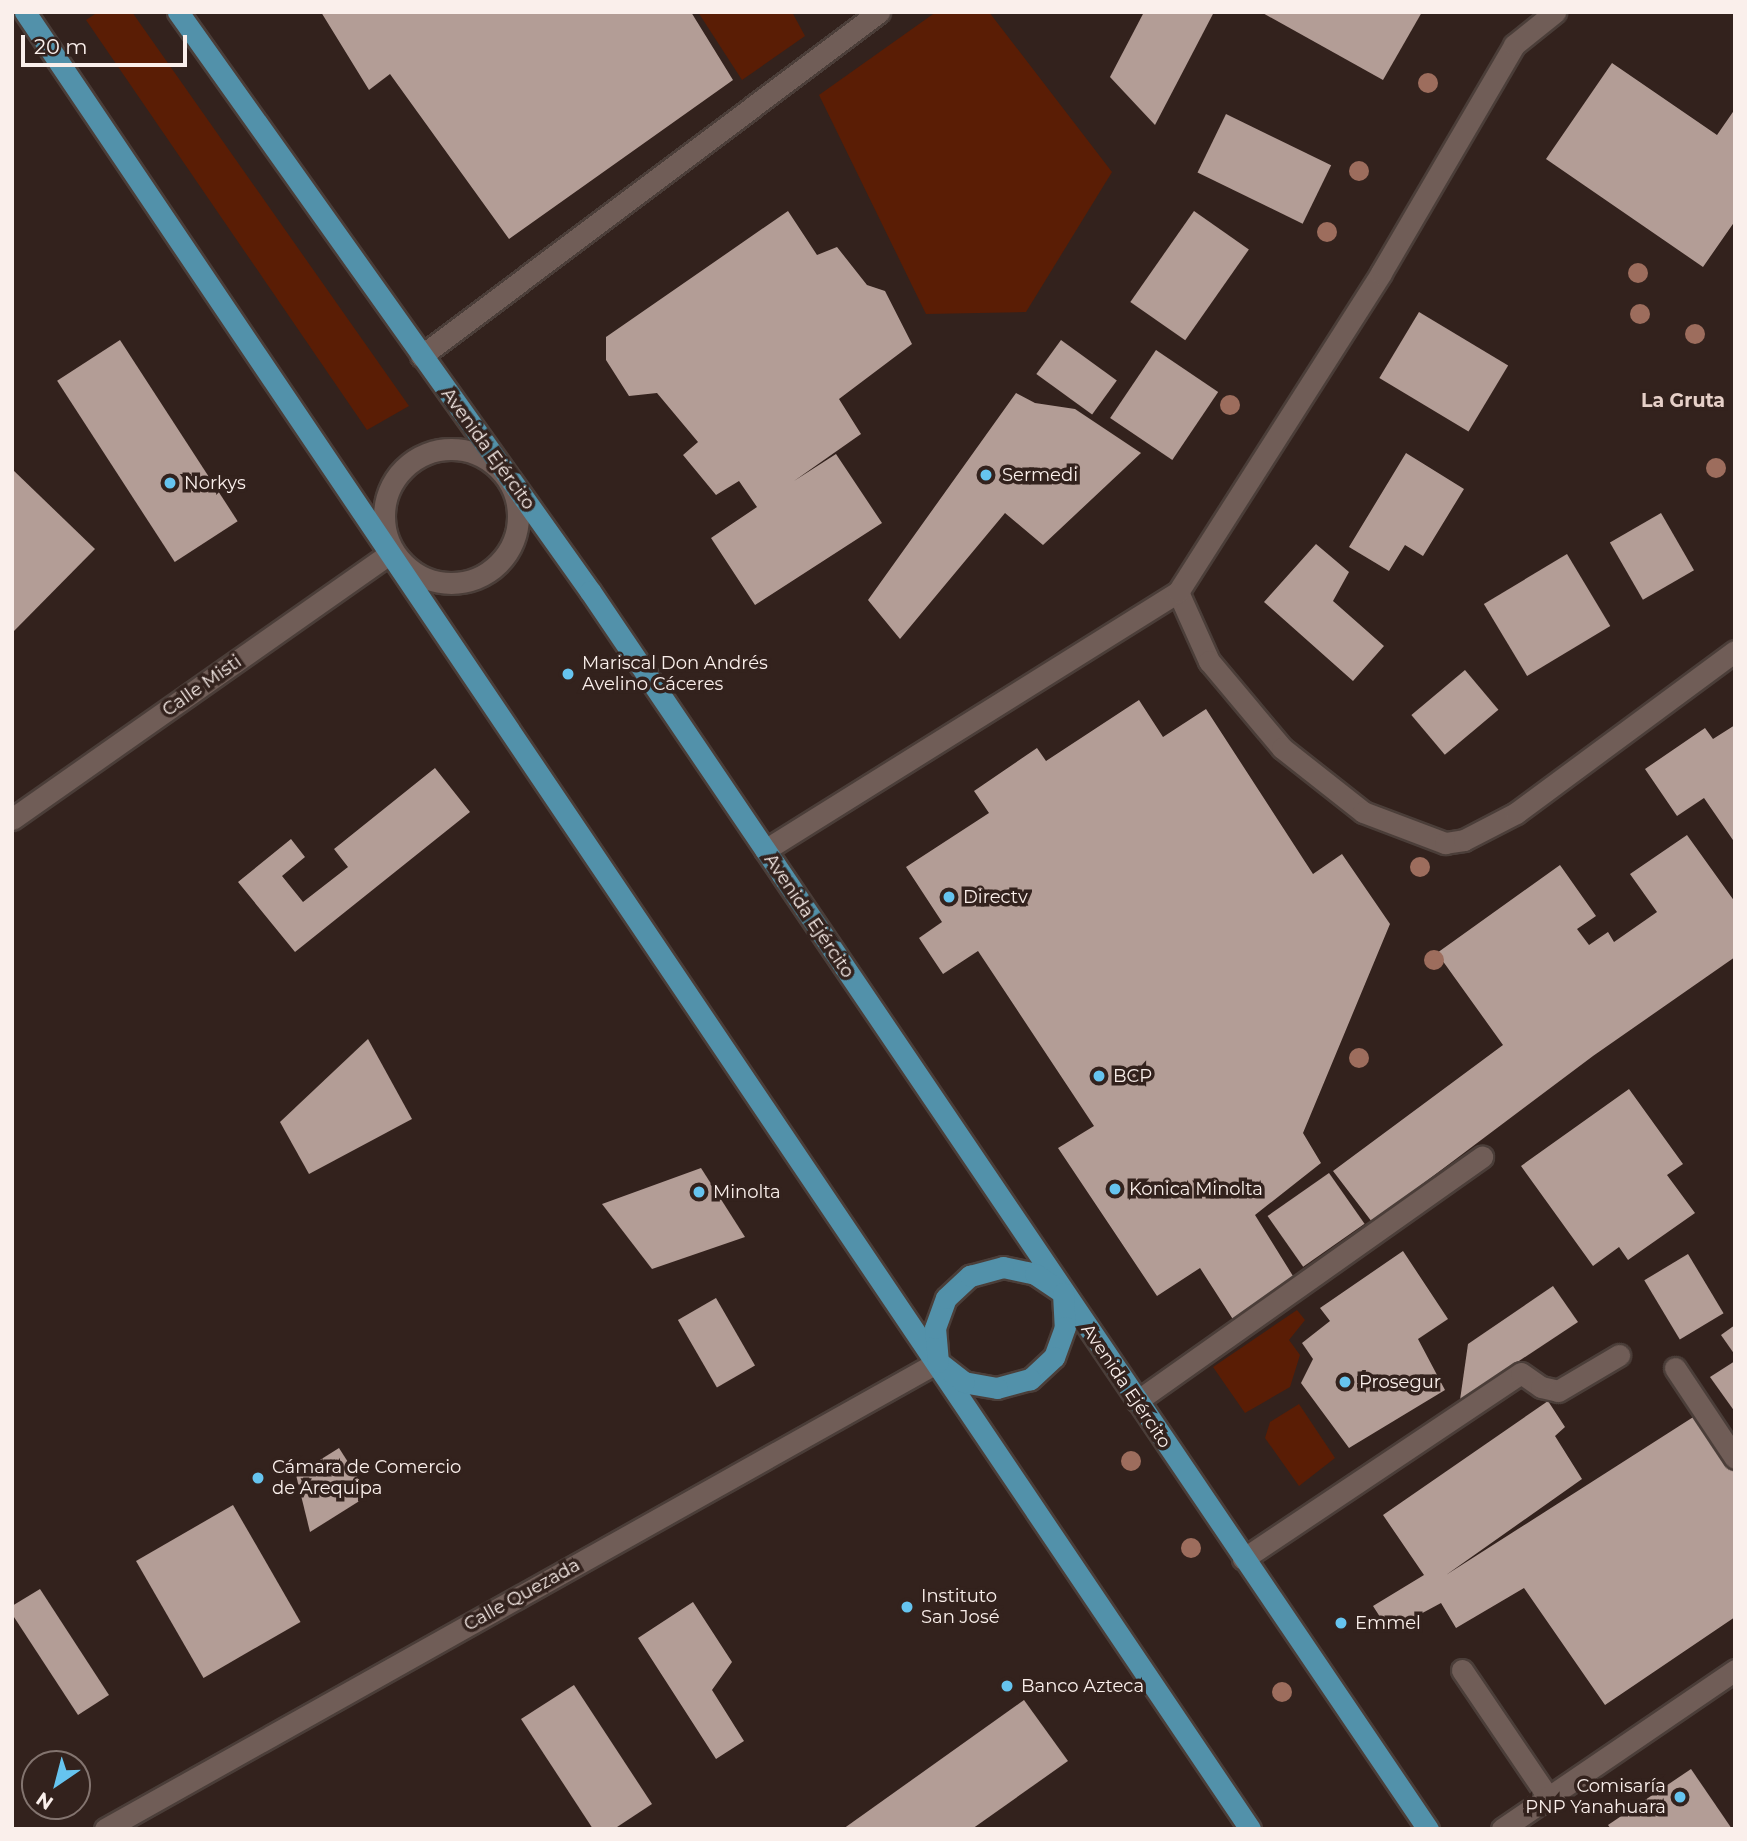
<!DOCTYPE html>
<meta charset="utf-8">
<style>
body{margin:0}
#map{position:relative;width:1747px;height:1841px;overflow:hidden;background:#33221d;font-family:Montserrat,sans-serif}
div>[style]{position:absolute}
.green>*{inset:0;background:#5a1d05}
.building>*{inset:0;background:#b39d96;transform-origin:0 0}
.roads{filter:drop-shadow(2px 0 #4b3e39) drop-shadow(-2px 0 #4b3e39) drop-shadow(0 2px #4b3e39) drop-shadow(0 -2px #4b3e39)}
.minor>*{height:21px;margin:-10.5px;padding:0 10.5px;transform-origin:10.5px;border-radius:10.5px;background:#705d57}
.minor>.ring{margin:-10.5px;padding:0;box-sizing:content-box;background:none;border:21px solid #705d57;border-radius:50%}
.major>*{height:21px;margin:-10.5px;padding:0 10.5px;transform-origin:10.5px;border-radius:10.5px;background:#5291aa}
.trees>*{width:20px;height:20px;margin:-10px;border-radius:50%;background:#9d6d5d}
.dots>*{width:19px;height:19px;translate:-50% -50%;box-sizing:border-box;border:4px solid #33221d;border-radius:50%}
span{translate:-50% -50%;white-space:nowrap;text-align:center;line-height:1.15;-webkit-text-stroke:7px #33221d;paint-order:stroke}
.street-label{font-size:18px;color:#faefeb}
.poi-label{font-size:18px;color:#faefeb}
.left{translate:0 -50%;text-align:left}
.right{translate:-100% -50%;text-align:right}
.neighbourhood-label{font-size:19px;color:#e6d0c8;font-weight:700}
.frame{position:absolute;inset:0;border:14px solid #faefeb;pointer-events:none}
.north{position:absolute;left:21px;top:1750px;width:70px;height:70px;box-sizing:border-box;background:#33221d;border:2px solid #83746f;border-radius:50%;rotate:215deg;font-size:19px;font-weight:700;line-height:28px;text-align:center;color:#faefeb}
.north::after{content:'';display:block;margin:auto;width:24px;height:32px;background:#66c4ef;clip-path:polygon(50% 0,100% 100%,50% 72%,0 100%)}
.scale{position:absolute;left:21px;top:35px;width:166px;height:32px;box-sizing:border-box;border:4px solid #faefeb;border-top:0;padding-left:9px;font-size:21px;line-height:24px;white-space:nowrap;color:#faefeb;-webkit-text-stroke:5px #33221d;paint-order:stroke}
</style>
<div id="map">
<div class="green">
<div style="clip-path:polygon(98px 12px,132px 12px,409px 406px,367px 430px,86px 20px)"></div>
<div style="clip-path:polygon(698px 12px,792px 12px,805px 36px,742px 80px)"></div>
<div style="clip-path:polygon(936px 12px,989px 12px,1112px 172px,1026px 312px,926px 314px,819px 95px)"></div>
<div style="clip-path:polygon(1297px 1310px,1305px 1320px,1289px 1340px,1300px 1355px,1290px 1387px,1245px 1413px,1213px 1367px)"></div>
<div style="clip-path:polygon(1299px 1404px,1335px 1458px,1299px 1486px,1265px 1438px,1270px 1422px)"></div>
</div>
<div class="building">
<div style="clip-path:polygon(321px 12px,691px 12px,733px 80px,509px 239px,390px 74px,369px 90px)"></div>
<div style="clip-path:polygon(1144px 12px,1214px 12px,1155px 125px,1110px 77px)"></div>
<div style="clip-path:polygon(1261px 12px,1422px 12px,1383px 80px)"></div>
<div style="clip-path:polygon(1612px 63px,1717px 135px,1735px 109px,1735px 221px,1703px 267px,1546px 159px)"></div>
<div style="left:1226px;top:114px;width:117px;height:65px;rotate:26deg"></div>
<div style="clip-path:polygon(788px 211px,817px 255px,837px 247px,867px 285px,885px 291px,912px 344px,839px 399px,861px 434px,794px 481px,836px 454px,882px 523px,755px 605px,711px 538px,757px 507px,739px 481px,716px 495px,683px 455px,698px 442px,657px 393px,629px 396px,606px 360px,606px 337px)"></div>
<div style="left:1194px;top:211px;width:67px;height:111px;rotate:35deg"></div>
<div style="left:1419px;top:312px;width:104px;height:77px;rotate:31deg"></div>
<div style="left:120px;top:340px;width:216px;height:75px;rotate:57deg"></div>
<div style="left:1061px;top:340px;width:69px;height:42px;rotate:36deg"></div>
<div style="left:1156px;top:350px;width:75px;height:82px;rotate:34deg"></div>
<div style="clip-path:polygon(1016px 393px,1035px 403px,1075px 409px,1141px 453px,1043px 545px,1005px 513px,900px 639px,868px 600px)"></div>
<div style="clip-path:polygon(1406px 453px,1464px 489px,1423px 556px,1405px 545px,1389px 571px,1349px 547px)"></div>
<div style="clip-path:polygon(12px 469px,95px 549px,12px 633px)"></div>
<div style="left:1661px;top:513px;width:66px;height:59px;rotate:60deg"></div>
<div style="clip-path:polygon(1316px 544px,1349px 572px,1333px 601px,1384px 646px,1353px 681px,1264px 602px)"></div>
<div style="left:1567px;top:554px;width:84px;height:97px;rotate:59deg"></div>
<div style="left:1465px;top:670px;width:52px;height:70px;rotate:50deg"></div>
<div style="clip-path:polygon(1139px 700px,1163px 737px,1206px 709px,1313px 874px,1342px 854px,1390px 924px,1303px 1133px,1321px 1163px,1255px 1215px,1293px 1276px,1234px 1321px,1200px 1268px,1157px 1296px,1058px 1148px,1094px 1126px,978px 951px,943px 974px,919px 938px,942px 922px,906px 867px,989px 813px,974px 791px,1037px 748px,1046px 761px)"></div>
<div style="clip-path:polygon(1735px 725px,1735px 843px,1704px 798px,1677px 816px,1645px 769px,1705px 728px,1713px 739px)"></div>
<div style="clip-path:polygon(435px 768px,470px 812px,295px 952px,238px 882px,291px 839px,305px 857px,282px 876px,303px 902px,348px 867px,334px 849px)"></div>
<div style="clip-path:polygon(1687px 835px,1735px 902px,1735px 957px,1593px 1056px,1372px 1222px,1333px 1171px,1503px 1045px,1437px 953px,1560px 865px,1596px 916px,1577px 929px,1589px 945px,1608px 932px,1614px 942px,1657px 912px,1630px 874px)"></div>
<div style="clip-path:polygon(368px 1039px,412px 1119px,309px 1174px,280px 1122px)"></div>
<div style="clip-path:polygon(1629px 1089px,1683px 1164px,1667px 1175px,1695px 1213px,1628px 1260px,1619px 1247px,1593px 1266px,1521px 1166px)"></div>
<div style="clip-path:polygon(701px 1168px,745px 1237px,652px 1269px,602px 1204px)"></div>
<div style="left:1329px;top:1173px;width:62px;height:75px;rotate:55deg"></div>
<div style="clip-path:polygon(1403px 1251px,1448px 1319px,1418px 1339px,1445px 1390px,1349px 1448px,1301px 1383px,1313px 1359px,1302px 1343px,1330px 1321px,1320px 1308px)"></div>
<div style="left:1688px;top:1254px;width:69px;height:51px;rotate:59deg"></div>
<div style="clip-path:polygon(1553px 1286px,1578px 1322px,1460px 1400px,1468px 1344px)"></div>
<div style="left:716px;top:1298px;width:78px;height:44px;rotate:60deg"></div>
<div style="clip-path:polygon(1735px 1325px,1735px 1355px,1721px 1335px)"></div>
<div style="clip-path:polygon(1735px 1361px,1735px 1412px,1710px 1377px)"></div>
<div style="clip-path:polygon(1548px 1401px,1565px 1427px,1555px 1436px,1582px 1479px,1446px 1575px,1698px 1414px,1735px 1470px,1735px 1617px,1605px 1705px,1524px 1588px,1456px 1628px,1441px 1603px,1389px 1631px,1373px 1606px,1424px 1575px,1383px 1515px)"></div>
<div style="clip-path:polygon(339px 1448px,369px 1495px,310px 1532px,296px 1475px)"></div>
<div style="left:233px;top:1505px;width:135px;height:112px;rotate:60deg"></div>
<div style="clip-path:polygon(40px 1589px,109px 1695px,78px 1715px,12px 1614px,12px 1606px)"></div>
<div style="clip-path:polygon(693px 1602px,732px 1662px,712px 1690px,744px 1741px,716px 1759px,638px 1638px)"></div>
<div style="clip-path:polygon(574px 1685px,652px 1804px,614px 1829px,593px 1829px,521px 1719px)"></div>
<div style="clip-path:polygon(1024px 1700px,1068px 1761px,972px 1829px,843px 1829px)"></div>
<div style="clip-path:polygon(1691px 1769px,1732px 1829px,1611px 1829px,1608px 1825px)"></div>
</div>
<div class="roads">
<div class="minor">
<div style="left:421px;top:356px;width:573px;rotate:-36.91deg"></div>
<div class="ring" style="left:384px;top:449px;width:113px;height:113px"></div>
<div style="left:1178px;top:592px;width:76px;rotate:65.8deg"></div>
<div style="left:1209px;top:661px;width:114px;rotate:50deg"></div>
<div style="left:1282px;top:748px;width:103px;rotate:38.3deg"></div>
<div style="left:1363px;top:812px;width:88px;rotate:20.7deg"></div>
<div style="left:1445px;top:843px;width:19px;rotate:-9deg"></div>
<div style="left:1464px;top:840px;width:59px;rotate:-27.4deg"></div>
<div style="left:1516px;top:813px;width:272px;rotate:-36.5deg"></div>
<div style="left:12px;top:819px;width:463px;rotate:-35.1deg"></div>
<div style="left:765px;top:850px;width:487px;rotate:-32deg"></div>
<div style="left:1178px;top:592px;width:378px;rotate:-57.5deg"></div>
<div style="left:1381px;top:273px;width:264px;rotate:-59.7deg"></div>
<div style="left:1514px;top:45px;width:53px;rotate:-38.8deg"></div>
<div style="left:1675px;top:1368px;width:108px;rotate:56.3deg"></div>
<div style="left:1137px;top:1401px;width:423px;rotate:-35.3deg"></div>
<div style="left:1243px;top:1559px;width:334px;rotate:-33.8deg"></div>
<div style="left:1521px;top:1373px;width:24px;rotate:35deg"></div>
<div style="left:1541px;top:1387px;width:17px;rotate:13deg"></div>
<div style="left:1558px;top:1391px;width:71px;rotate:-30.5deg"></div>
<div style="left:1462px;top:1670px;width:153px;rotate:55.9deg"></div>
<div style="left:105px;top:1829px;width:955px;rotate:-29.28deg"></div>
<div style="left:1502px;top:1829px;width:282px;rotate:-34.3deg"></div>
</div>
<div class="major">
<div style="left:25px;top:12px;width:2191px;rotate:56.01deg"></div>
<div style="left:178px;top:12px;width:711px;rotate:54.57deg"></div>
<div style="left:590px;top:591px;width:1495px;rotate:55.91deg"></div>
<div style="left:1003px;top:1267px;width:33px;rotate:12deg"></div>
<div style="left:1035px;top:1274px;width:34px;rotate:34deg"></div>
<div style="left:1063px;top:1293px;width:34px;rotate:87deg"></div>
<div style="left:1065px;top:1327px;width:32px;rotate:110deg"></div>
<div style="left:1054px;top:1357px;width:33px;rotate:137deg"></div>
<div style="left:1030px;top:1379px;width:34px;rotate:165deg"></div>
<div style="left:997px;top:1388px;width:34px;rotate:-170deg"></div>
<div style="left:964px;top:1382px;width:33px;rotate:-142deg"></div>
<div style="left:938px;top:1362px;width:34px;rotate:-95deg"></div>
<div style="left:935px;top:1328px;width:32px;rotate:-70deg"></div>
<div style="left:946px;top:1298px;width:33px;rotate:-43deg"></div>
<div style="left:970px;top:1276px;width:34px;rotate:-15deg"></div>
</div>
</div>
<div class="trees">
<div style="left:1428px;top:83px"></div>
<div style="left:1359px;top:171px"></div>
<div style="left:1327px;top:232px"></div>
<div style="left:1638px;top:273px"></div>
<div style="left:1640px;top:314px"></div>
<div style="left:1695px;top:334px"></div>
<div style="left:1230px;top:405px"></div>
<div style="left:1716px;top:468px"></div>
<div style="left:1420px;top:867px"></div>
<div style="left:1434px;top:960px"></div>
<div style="left:1359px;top:1058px"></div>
<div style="left:1131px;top:1461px"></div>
<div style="left:1191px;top:1548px"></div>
<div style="left:1282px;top:1692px"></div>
</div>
<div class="dots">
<div style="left:986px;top:475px;background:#66c4ef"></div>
<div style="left:170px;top:483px;background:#66c4ef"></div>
<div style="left:568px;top:674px;background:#66c4ef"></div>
<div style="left:949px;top:897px;background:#66c4ef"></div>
<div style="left:1099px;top:1076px;background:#66c4ef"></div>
<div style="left:1115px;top:1189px;background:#66c4ef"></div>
<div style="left:699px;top:1192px;background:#66c4ef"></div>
<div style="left:1345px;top:1382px;background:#66c4ef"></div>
<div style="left:258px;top:1478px;background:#66c4ef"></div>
<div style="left:907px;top:1607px;background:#66c4ef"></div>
<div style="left:1341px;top:1623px;background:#66c4ef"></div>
<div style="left:1007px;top:1686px;background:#66c4ef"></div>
<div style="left:1680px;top:1797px;background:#66c4ef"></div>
</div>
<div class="street-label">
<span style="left:488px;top:449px;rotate:54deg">Avenida Ejército</span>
<span style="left:202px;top:686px;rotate:-35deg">Calle Misti</span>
<span style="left:809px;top:916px;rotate:56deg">Avenida Ejército</span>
<span style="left:1126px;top:1386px;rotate:56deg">Avenida Ejército</span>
<span style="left:522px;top:1595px;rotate:-29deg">Calle Quezada</span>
</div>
<div class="poi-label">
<span class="left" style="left:1002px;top:475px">Sermedi</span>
<span class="left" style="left:184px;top:483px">Norkys</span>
<span class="left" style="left:582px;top:674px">Mariscal Don Andrés<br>Avelino Cáceres</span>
<span class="left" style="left:963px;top:897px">Directv</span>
<span class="left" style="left:1113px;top:1076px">BCP</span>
<span class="left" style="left:1129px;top:1189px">Konica Minolta</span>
<span class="left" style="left:713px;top:1192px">Minolta</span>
<span class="left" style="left:1359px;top:1382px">Prosegur</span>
<span class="left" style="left:272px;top:1478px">Cámara de Comercio<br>de Arequipa</span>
<span class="left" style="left:921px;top:1607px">Instituto<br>San José</span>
<span class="left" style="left:1355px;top:1623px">Emmel</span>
<span class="left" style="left:1021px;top:1686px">Banco Azteca</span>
<span class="right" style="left:1666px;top:1797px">Comisaría<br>PNP Yanahuara</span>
</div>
<div class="neighbourhood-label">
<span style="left:1683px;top:401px">La Gruta</span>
</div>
<div class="frame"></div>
<div class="north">N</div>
<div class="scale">20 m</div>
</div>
